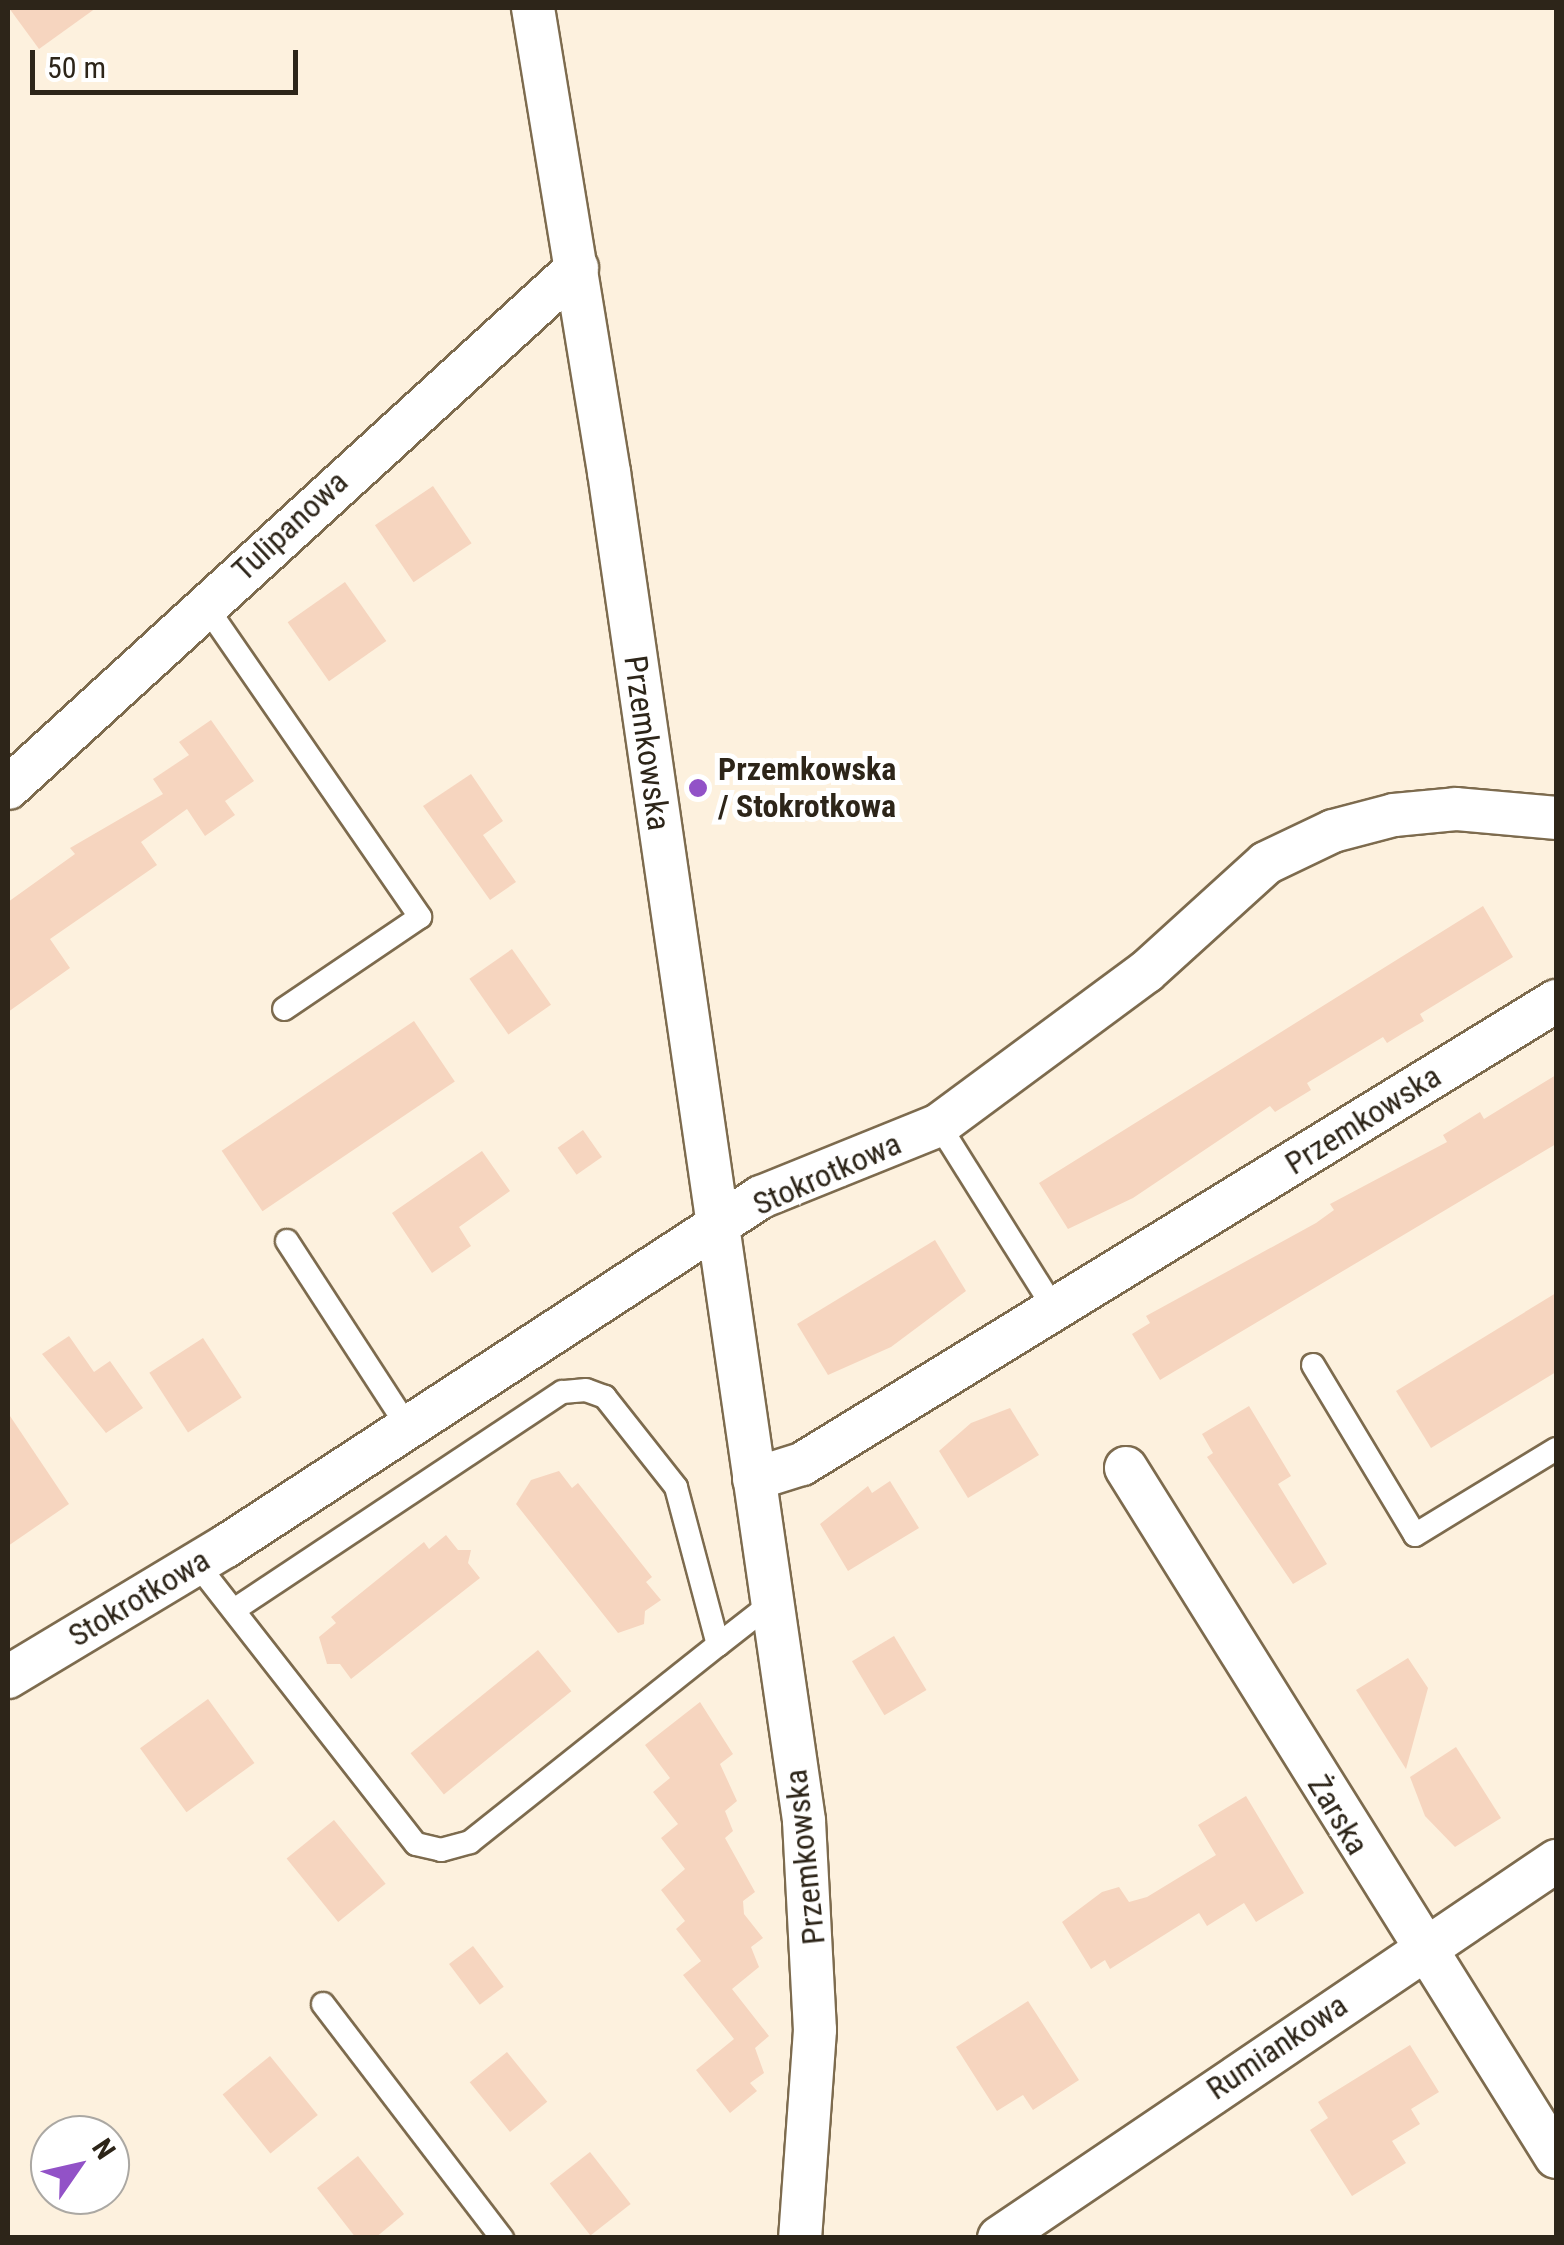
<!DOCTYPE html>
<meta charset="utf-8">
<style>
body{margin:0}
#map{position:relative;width:1564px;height:2245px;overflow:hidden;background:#fdf1de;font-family:"Roboto Condensed",sans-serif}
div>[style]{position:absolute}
.building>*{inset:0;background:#f6d5bf;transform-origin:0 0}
.roads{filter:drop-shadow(2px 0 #7d6b4e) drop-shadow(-2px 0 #7d6b4e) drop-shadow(0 2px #7d6b4e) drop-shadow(0 -2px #7d6b4e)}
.service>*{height:22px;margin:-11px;padding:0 11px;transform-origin:11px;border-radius:11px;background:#fff}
.minor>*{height:42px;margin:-21px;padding:0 21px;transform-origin:21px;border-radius:21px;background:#fff}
.dots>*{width:28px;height:28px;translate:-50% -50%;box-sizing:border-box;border:5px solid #fff;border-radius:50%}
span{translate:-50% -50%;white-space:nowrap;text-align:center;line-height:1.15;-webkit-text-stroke:10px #fff;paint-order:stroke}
.street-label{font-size:32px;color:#2d2519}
.poi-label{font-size:32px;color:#2d2519;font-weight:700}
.left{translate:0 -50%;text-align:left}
.frame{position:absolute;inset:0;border:10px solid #2d2519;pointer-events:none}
.north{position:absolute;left:30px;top:2115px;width:100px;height:100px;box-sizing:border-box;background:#fff;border:2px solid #aba8a3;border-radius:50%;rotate:56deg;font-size:28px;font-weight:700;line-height:40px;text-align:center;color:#2d2519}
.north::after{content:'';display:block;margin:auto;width:35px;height:45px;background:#9252c7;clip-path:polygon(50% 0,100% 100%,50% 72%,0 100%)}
.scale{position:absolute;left:30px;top:50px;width:268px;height:45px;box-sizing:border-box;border:5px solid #2d2519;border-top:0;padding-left:12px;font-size:30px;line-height:35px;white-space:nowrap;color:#2d2519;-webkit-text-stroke:8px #fff;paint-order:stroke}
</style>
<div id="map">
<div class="building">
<div style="clip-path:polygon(9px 8px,96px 8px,39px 49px)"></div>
<div style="left:433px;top:486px;width:69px;height:70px;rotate:56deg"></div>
<div style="left:345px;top:582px;width:72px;height:70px;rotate:55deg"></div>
<div style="clip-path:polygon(211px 720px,254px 781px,225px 801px,235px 815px,205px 836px,187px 809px,141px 842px,157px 865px,50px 939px,70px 968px,8px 1012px,8px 902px,75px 854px,70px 848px,163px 794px,153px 779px,189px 755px,179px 742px)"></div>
<div style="clip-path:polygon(471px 774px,503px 821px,483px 835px,516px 882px,490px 900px,423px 806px)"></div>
<div style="clip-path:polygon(1483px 906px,1513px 957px,1420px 1014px,1424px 1021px,1405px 1032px,1387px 1043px,1383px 1037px,1307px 1083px,1311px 1090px,1275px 1112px,1270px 1106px,1133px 1198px,1068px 1229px,1039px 1183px)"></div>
<div style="left:512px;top:949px;width:68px;height:52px;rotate:55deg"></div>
<div style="left:414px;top:1021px;width:73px;height:232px;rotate:56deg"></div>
<div style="clip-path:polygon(1556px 1075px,1556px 1144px,1160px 1380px,1132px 1334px,1150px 1323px,1146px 1316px,1316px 1223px,1334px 1210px,1330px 1204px,1447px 1142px,1443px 1135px,1480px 1112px,1484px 1119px)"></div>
<div style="left:583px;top:1130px;width:33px;height:31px;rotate:55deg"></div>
<div style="clip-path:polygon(482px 1151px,510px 1191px,459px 1227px,471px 1246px,432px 1273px,392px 1213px)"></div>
<div style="clip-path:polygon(935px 1240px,966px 1291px,891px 1347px,828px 1375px,797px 1324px)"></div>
<div style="clip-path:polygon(1556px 1293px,1556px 1372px,1431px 1448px,1396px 1391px)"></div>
<div style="clip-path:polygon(69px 1336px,94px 1372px,110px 1361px,143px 1408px,106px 1433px,42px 1354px)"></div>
<div style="left:203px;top:1338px;width:71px;height:64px;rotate:57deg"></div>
<div style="clip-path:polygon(1249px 1406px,1291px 1476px,1278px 1484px,1327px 1564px,1293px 1584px,1207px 1457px,1213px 1453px,1202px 1434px)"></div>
<div style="clip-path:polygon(1010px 1408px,1039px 1455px,968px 1498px,939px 1451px,971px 1423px)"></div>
<div style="clip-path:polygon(8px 1413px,69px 1504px,8px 1546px)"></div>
<div style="clip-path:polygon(559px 1471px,572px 1488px,578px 1483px,652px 1577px,646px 1582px,661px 1600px,645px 1611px,644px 1624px,618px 1633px,516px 1504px,531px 1480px)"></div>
<div style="clip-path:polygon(890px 1481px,919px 1528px,848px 1571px,820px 1524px,868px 1486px,872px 1493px)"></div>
<div style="clip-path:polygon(446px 1535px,458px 1550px,471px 1550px,468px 1563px,480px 1578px,351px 1679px,340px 1664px,327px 1664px,319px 1637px,336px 1623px,331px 1617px,424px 1542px,429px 1549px)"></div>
<div style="left:894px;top:1636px;width:63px;height:49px;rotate:59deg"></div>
<div style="left:538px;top:1650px;width:53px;height:164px;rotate:51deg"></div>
<div style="clip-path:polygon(1408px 1658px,1428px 1688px,1406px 1769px,1356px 1690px)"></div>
<div style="left:208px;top:1699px;width:79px;height:84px;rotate:54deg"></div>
<div style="clip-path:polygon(700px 1702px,733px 1754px,720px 1764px,737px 1801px,725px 1811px,733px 1831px,725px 1838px,755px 1892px,743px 1901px,744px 1914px,763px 1938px,751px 1947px,759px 1967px,732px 1989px,769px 2036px,755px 2048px,764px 2073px,750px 2083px,757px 2091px,730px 2113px,696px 2070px,734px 2039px,683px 1975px,701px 1961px,676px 1929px,685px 1921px,661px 1890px,685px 1869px,661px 1838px,678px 1824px,653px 1792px,670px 1778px,645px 1745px)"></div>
<div style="clip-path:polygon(1456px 1747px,1501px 1818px,1455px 1847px,1425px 1816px,1410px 1777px)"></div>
<div style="clip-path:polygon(1246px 1796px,1304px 1893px,1256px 1922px,1244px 1903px,1207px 1926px,1199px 1913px,1110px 1969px,1105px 1960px,1091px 1969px,1062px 1922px,1102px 1892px,1119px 1887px,1129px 1902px,1147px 1897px,1216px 1855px,1198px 1825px)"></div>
<div style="left:334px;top:1820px;width:82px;height:61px;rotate:51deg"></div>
<div style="left:473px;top:1946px;width:51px;height:30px;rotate:53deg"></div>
<div style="clip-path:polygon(1028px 2001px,1079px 2080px,1033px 2110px,1023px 2095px,997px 2111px,956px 2047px)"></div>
<div style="clip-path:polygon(1410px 2045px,1439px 2092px,1411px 2109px,1420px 2124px,1392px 2141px,1406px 2163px,1352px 2196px,1310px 2130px,1328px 2118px,1318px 2102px)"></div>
<div style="left:507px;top:2052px;width:64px;height:48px;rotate:51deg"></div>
<div style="left:270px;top:2056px;width:76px;height:61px;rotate:51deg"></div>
<div style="left:590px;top:2152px;width:66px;height:51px;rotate:52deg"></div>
<div style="clip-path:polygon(358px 2156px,404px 2214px,375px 2238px,356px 2238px,317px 2188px)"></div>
</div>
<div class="roads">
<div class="service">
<div style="left:205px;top:605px;width:379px;rotate:55.4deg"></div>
<div style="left:420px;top:917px;width:164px;rotate:145.9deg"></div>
<div style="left:939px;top:1125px;width:218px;rotate:57.9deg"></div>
<div style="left:287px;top:1241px;width:224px;rotate:57deg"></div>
<div style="left:1313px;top:1365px;width:198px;rotate:59deg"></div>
<div style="left:1415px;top:1535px;width:165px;rotate:-31.4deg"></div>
<div style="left:197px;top:1564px;width:355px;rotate:52deg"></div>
<div style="left:416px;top:1844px;width:26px;rotate:13deg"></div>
<div style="left:441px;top:1850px;width:30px;rotate:-15deg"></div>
<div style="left:470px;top:1842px;width:317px;rotate:-38.5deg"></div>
<div style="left:718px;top:1645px;width:163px;rotate:-104.9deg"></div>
<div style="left:676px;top:1487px;width:115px;rotate:-128.3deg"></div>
<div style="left:605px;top:1397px;width:20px;rotate:-160deg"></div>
<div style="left:586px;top:1390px;width:24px;rotate:175deg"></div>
<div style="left:562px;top:1392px;width:394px;rotate:146.4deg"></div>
<div style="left:718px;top:1645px;width:70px;rotate:-38deg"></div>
<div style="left:323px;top:2004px;width:295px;rotate:52.6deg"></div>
</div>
<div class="minor">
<div style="left:533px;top:8px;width:470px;rotate:80.7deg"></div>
<div style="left:609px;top:472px;width:1363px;rotate:81.77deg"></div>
<div style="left:804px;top:1821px;width:209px;rotate:87deg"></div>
<div style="left:815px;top:2030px;width:209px;rotate:94.1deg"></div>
<div style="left:8px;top:788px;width:771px;rotate:-42.42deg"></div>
<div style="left:1126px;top:1468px;width:812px;rotate:58.03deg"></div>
<div style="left:754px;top:1479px;width:50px;rotate:-17.4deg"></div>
<div style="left:802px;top:1464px;width:885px;rotate:-31.55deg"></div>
<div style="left:8px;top:1677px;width:254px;rotate:-31deg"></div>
<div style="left:226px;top:1546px;width:639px;rotate:-33.12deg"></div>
<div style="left:761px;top:1197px;width:192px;rotate:-22deg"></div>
<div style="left:939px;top:1125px;width:257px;rotate:-36.5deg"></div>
<div style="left:1146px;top:972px;width:162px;rotate:-42.2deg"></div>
<div style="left:1266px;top:863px;width:74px;rotate:-25.5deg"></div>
<div style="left:1333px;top:831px;width:63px;rotate:-14.7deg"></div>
<div style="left:1394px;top:815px;width:62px;rotate:-5.5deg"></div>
<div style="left:1456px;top:809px;width:100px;rotate:5.1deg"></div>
<div style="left:999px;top:2238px;width:673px;rotate:-34.09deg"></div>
</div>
</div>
<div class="dots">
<div style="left:698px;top:788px;background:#9252c7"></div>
</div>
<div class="street-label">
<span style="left:290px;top:526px;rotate:-43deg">Tulipanowa</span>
<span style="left:647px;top:743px;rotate:82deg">Przemkowska</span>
<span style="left:1363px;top:1120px;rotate:-32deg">Przemkowska</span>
<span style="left:827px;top:1174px;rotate:-24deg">Stokrotkowa</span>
<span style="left:139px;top:1598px;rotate:-31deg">Stokrotkowa</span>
<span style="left:1338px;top:1815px;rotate:59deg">Żarska</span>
<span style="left:805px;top:1857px;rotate:-96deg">Przemkowska</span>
<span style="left:1277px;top:2047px;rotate:-34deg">Rumiankowa</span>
</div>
<div class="poi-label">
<span class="left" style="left:718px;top:788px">Przemkowska<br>/ Stokrotkowa</span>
</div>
<div class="frame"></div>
<div class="north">N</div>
<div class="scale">50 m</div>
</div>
